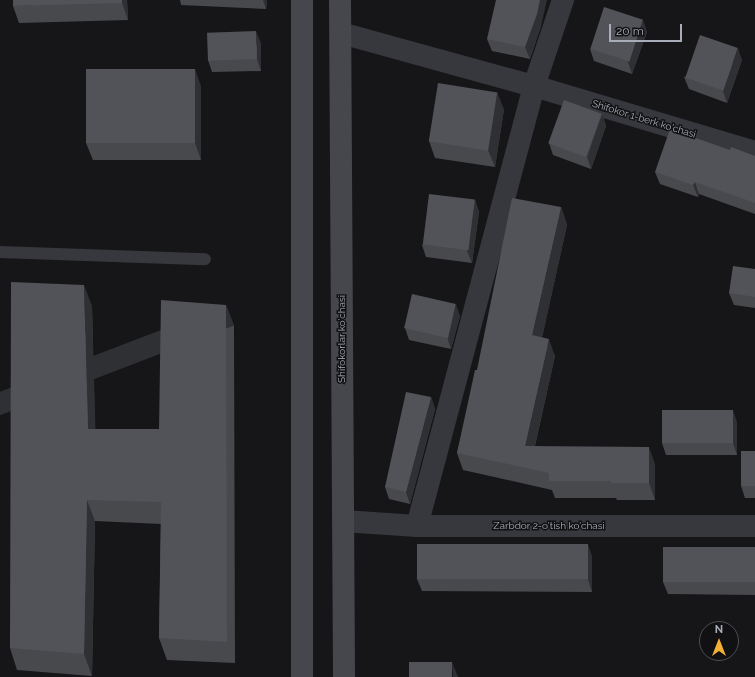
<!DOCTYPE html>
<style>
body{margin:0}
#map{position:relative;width:755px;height:677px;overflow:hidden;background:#161618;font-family:Raleway,sans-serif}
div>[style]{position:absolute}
.service>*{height:12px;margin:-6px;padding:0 6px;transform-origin:6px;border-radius:6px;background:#37383d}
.minor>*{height:22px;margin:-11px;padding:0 11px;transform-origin:11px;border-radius:11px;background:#37383d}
.secondary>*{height:22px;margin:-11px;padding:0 11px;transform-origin:11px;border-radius:11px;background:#45474d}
.wall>*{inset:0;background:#47494d}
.shaded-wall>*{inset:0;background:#2f3033;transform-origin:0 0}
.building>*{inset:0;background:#525359;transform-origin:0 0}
span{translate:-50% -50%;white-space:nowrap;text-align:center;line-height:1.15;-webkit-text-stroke:3px #111113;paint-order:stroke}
.street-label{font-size:10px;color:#a8adb8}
.north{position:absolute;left:699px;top:621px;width:40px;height:40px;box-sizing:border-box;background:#111113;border:1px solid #4d4f55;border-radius:50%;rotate:0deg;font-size:11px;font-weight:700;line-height:16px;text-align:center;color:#a8adb8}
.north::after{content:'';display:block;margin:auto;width:14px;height:18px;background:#f2b134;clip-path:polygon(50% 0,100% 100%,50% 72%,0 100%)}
.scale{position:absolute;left:609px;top:24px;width:73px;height:18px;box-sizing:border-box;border:2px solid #a8adb8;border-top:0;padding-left:5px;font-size:12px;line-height:14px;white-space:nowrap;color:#a8adb8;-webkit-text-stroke:3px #111113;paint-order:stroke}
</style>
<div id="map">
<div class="service">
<div style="left:0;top:252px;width:205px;rotate:2deg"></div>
</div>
<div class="minor">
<div style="left:341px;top:33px;width:200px;rotate:15.4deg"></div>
<div style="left:534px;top:86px;width:231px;rotate:16.6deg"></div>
<div style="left:343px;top:521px;width:74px;rotate:3.9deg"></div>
<div style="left:417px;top:526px;width:338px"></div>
<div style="left:417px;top:526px;width:455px;rotate:-75.1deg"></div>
<div style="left:534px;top:86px;width:91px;rotate:-71.4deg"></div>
</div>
<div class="secondary">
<div style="left:340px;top:0;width:677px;rotate:89.66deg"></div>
<div style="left:302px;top:677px;width:677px;rotate:-90deg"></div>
</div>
<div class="wall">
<div style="clip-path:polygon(127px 0,128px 20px,19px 23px,13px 6px)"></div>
<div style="clip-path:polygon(180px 0,267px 0,266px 9px,181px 5px)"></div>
<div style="clip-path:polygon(541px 26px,530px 59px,492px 51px,487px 39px)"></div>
<div style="clip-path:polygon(647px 32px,632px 74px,594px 61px,590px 49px)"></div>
<div style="clip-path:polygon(261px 43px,261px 71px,212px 72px,208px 60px)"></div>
<div style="clip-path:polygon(742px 60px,727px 103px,689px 89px,684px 77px)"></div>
<div style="clip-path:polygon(201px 86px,201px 160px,93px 160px,86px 143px)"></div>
<div style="clip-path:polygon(504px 109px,495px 167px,435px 158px,429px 141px)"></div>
<div style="clip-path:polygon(602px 114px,606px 126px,591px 169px,553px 155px,549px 143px)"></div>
<div style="clip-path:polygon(730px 150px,755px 156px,755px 214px,699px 194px,698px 197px,660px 184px,655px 172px)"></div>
<div style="clip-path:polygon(475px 200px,479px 212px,472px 263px,426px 257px,422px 245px)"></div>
<div style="clip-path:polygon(561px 207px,567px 225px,542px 337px,555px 356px,535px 446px,655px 464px,655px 500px,617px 500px,616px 498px,555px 498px,552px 490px,463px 470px,457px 453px,477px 370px)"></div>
<div style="clip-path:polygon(755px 269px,755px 308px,734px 305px,729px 293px)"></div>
<div style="clip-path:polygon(226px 305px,234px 326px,235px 663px,167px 660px,159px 638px,161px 524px,95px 521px,92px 676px,17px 670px,10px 648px,92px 306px,95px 429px,159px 429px)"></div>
<div style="clip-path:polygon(460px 316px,451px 349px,409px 340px,405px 328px)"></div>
<div style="clip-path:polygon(431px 397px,435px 409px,410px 504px,389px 499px,385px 487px)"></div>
<div style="clip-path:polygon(737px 422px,737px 455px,666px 455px,662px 443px)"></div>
<div style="clip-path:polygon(755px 451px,755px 498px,745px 498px,741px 486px)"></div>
<div style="clip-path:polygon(588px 545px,592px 557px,592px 592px,422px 591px,417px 579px)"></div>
<div style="clip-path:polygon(755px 547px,755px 595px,668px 594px,663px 582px)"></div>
</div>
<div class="shaded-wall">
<div style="clip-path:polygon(122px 0,127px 0,128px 20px,122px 3px)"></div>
<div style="clip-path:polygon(263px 0,267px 0,266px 9px)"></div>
<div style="clip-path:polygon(540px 0,547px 0,541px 26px,530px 59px,525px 47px)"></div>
<div style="clip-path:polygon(643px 20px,647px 32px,632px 74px,628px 62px)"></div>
<div style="clip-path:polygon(256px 31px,261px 43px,261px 71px,257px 59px)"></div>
<div style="clip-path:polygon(738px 48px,742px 60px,727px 103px,723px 91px)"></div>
<div style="clip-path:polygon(195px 69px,201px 86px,201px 160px,195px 143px)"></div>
<div style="clip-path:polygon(497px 92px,504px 109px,495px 167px,488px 150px)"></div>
<div style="clip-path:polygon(602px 114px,606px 126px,591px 169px,587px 157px)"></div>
<div style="clip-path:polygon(695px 182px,699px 194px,698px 197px,693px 185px)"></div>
<div style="clip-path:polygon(475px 200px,479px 212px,472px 263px,467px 251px)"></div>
<div style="clip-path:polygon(561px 207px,567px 225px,539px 352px,532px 335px)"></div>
<div style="clip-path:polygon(84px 285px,92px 306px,96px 450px,88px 429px)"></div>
<div style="clip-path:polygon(456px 304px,460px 316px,451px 349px,447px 337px)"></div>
<div style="left:226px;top:305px;width:22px;height:337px;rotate:69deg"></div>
<div style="clip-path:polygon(549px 339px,555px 356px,531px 463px,525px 446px)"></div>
<div style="clip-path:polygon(431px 397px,435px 409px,410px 504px,406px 492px)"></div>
<div style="clip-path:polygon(733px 410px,737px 422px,737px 455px,733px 443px)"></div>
<div style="clip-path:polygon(649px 447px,655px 464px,655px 500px,649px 483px)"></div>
<div style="clip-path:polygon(87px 500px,95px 521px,92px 676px,84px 654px)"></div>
<div style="clip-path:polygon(588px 545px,592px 557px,592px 592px,588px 580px)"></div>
<div style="clip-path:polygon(452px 662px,458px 677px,453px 677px)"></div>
</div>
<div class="building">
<div style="clip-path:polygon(13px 0,122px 0,122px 3px,13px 6px)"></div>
<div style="clip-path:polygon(496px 0,540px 0,537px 14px,525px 47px,487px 39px)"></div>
<div style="left:604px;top:7px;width:41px;height:44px;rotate:18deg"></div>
<div style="left:256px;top:31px;width:28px;height:49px;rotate:88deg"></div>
<div style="left:700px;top:35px;width:40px;height:45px;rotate:19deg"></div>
<div style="left:86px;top:69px;width:109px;height:74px"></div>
<div style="left:438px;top:83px;width:60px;height:59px;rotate:9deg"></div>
<div style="left:564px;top:100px;width:40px;height:46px;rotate:20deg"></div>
<div style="clip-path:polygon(670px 129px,730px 150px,731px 147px,755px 156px,755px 203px,695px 182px,693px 185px,655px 172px)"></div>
<div style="left:429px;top:194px;width:46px;height:51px;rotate:7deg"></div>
<div style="clip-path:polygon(512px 198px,561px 207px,532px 335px,549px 339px,525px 446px,649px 447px,649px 483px,611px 483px,611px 481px,549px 481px,549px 473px,457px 453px,475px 370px,477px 370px)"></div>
<div style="clip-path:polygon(733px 266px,755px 269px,755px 297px,729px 293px)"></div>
<div style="clip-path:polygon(11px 282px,84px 285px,88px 429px,159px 429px,161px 300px,226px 305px,227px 642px,159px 638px,161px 502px,87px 500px,84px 654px,10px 648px)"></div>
<div style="left:412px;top:294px;width:45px;height:35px;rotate:13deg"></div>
<div style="clip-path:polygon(406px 392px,431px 397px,406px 492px,385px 487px)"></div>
<div style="left:662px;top:410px;width:71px;height:33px"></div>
<div style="left:741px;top:451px;width:14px;height:35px"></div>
<div style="left:417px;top:544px;width:171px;height:35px"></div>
<div style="left:663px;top:547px;width:92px;height:35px"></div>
<div style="left:409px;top:662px;width:43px;height:15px"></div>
</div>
<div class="street-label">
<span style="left:644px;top:119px;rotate:17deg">Shifokor 1-berk ko'chasi</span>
<span style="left:342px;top:339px;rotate:-90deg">Shifokorlar ko'chasi</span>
<span style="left:549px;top:526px">Zarbdor 2-o'tish ko'chasi</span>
</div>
<div class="north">N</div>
<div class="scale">20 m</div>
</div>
